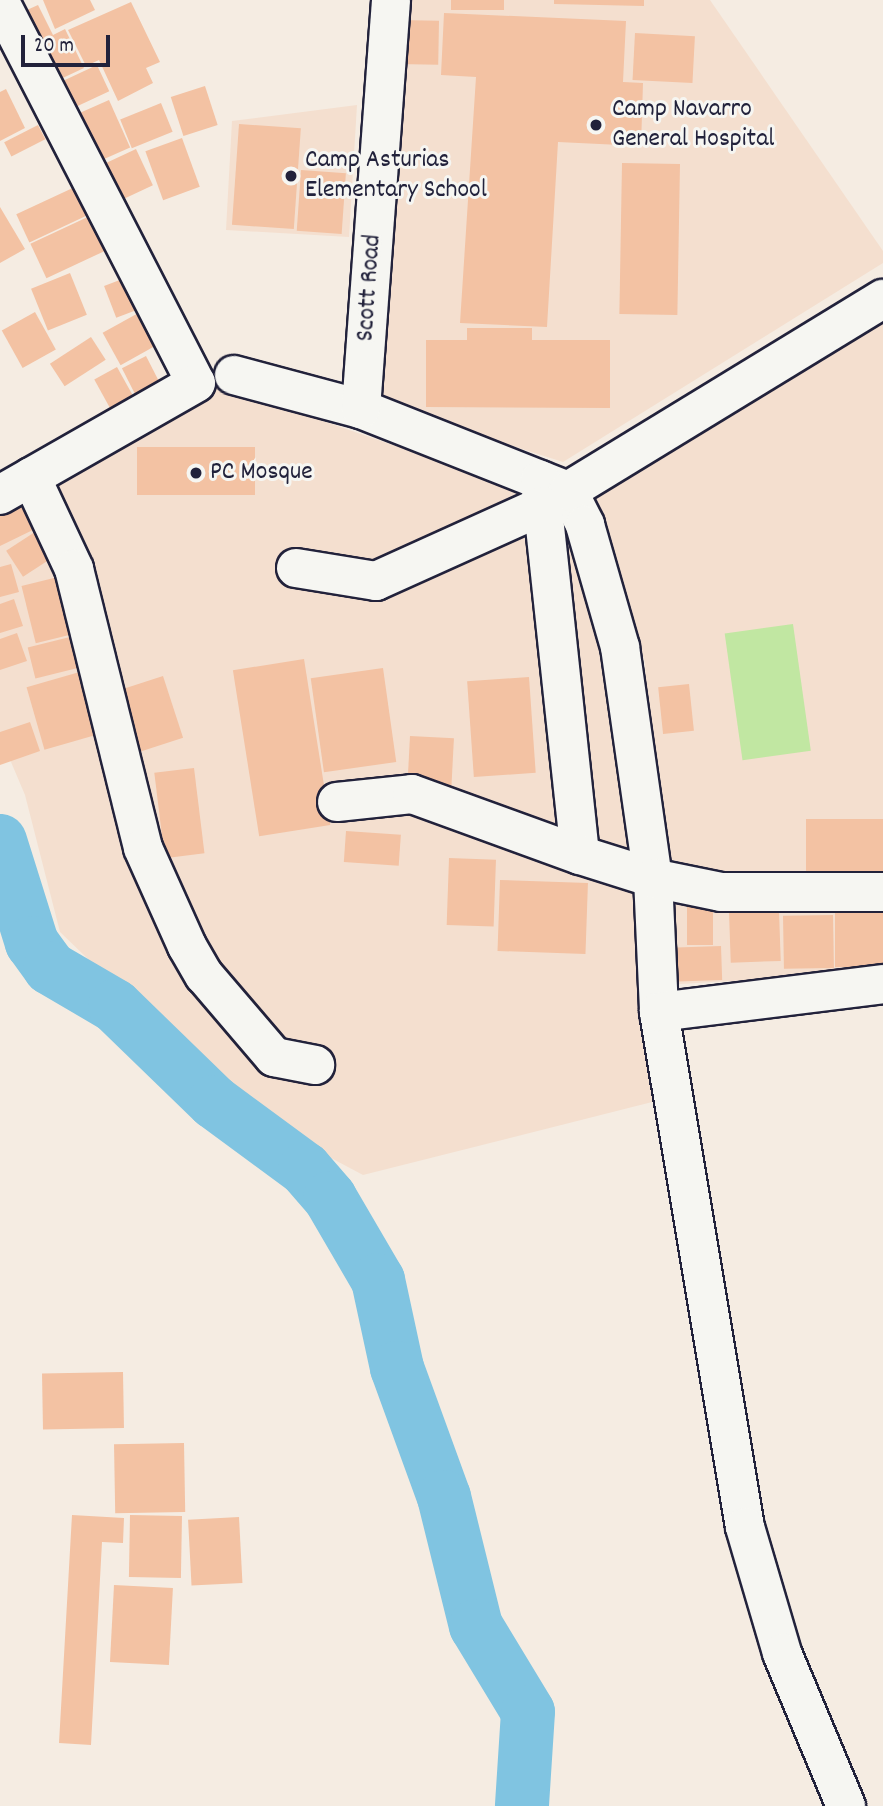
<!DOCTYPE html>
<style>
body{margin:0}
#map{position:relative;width:883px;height:1806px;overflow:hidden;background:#f5ece2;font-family:Dekko,sans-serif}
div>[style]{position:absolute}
.built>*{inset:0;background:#f4dfcf}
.green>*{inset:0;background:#c1e7a2;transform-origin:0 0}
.river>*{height:54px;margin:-27px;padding:0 27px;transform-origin:27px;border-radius:27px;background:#80c4e1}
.building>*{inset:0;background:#f3c2a3;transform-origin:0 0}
.roads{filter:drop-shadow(2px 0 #22223b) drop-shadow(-2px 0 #22223b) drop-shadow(0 2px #22223b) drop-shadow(0 -2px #22223b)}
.minor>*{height:38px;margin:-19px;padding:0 19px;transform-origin:19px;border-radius:19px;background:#f6f6f2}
.dots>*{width:19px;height:19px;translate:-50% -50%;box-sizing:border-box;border:4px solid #f6f6f2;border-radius:50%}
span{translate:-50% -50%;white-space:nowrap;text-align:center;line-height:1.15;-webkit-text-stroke:6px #f6f6f2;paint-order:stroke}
.poi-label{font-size:26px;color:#22223b}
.left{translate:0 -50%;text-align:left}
.street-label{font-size:26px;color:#22223b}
.scale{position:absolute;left:21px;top:35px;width:89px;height:32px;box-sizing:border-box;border:4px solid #22223b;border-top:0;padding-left:9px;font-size:21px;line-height:24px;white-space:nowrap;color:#22223b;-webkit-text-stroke:5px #f6f6f2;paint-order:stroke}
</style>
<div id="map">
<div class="built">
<div style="clip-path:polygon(404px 0,710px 0,883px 251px,883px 263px,563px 462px,375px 402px)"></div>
<div style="clip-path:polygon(357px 105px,349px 237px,226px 230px,232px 121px)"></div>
<div style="clip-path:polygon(883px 289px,883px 972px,664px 985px,645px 663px,597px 503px,577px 471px)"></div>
<div style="clip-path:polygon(218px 385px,559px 502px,607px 630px,664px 1099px,363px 1175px,250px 1115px,60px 932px,25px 795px,0 736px,0 508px)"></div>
</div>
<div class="green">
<div style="left:793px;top:624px;width:128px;height:69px;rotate:82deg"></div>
</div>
<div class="river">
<div style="left:0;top:841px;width:107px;rotate:72.6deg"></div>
<div style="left:32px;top:943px;width:31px;rotate:54deg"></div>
<div style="left:50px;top:968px;width:75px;rotate:30.3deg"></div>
<div style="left:115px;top:1006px;width:138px;rotate:44.1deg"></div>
<div style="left:214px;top:1102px;width:113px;rotate:36.4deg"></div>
<div style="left:305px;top:1169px;width:38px;rotate:49deg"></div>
<div style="left:330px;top:1198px;width:95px;rotate:59.7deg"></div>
<div style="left:378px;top:1280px;width:90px;rotate:77.8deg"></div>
<div style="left:397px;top:1368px;width:137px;rotate:70deg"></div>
<div style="left:444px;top:1497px;width:133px;rotate:76.1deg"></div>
<div style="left:476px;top:1626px;width:100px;rotate:58.8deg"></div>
<div style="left:528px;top:1712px;width:94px;rotate:93.7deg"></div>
</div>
<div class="building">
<div style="clip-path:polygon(43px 0,90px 0,95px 10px,55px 29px)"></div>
<div style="left:451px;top:0;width:53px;height:10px"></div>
<div style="clip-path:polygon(554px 0,644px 0,644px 6px,554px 4px)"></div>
<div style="clip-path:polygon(131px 2px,160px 62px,146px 68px,153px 83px,118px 101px,99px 60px,86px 66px,68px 30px)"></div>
<div style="clip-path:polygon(38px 5px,53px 35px,65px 29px,84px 68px,52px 83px,18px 14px)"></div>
<div style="clip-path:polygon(444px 13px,626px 21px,623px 82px,643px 83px,641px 146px,558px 142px,547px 327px,460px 323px,476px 77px,441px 75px)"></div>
<div style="left:398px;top:20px;width:41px;height:44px;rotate:1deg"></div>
<div style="left:635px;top:33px;width:60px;height:47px;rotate:3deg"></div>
<div style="left:97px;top:65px;width:29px;height:49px;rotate:65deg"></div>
<div style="left:205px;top:86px;width:41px;height:36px;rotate:72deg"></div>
<div style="clip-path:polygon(6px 89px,25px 128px,0 141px,0 92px)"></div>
<div style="left:109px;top:100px;width:52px;height:39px;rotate:66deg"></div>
<div style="left:161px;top:103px;width:31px;height:44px;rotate:68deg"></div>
<div style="left:239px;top:124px;width:62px;height:101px;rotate:4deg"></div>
<div style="left:38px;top:125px;width:16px;height:38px;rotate:63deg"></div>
<div style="left:182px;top:138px;width:52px;height:39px;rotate:70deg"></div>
<div style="left:136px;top:149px;width:40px;height:36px;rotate:65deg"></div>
<div style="left:622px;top:163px;width:58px;height:151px;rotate:1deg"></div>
<div style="left:301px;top:170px;width:45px;height:61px;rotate:4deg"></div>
<div style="left:77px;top:186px;width:31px;height:67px;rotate:65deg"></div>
<div style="clip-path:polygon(0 207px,25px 249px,0 263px)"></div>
<div style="left:92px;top:215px;width:38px;height:68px;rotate:65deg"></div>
<div style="left:70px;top:273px;width:45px;height:42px;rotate:68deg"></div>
<div style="left:133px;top:275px;width:34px;height:31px;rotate:69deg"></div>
<div style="left:142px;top:311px;width:37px;height:45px;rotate:61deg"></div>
<div style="left:35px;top:312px;width:43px;height:38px;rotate:61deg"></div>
<div style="clip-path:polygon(467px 328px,532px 328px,532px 340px,610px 340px,610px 408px,426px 407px,426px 340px,467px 340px)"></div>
<div style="left:91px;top:337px;width:27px;height:49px;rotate:57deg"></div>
<div style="left:146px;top:356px;width:31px;height:27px;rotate:63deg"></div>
<div style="left:117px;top:367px;width:35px;height:26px;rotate:61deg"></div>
<div style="left:255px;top:447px;width:48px;height:118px;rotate:90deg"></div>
<div style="clip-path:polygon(22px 493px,39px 527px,0 546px,0 505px)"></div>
<div style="left:38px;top:530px;width:31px;height:38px;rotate:57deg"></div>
<div style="clip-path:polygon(11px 564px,19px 592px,0 597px,0 567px)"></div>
<div style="left:70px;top:574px;width:59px;height:50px;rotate:76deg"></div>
<div style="clip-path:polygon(14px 599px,23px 626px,0 633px,0 604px)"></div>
<div style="clip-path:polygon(17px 633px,27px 661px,0 670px,0 639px)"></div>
<div style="left:82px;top:634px;width:32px;height:56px;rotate:76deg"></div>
<div style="left:304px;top:659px;width:168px;height:72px;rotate:81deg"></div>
<div style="left:383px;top:668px;width:95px;height:73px;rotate:82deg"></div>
<div style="left:90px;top:669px;width:65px;height:66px;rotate:74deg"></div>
<div style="left:163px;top:676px;width:65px;height:47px;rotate:72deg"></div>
<div style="left:529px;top:677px;width:96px;height:62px;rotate:86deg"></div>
<div style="left:689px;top:684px;width:47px;height:31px;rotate:84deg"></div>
<div style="clip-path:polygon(30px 722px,40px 751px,0 765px,0 732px)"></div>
<div style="left:410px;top:736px;width:44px;height:47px;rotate:3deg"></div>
<div style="left:194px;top:768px;width:86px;height:40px;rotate:83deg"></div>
<div style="left:883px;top:819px;width:55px;height:77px;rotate:90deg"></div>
<div style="left:346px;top:831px;width:55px;height:31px;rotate:4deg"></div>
<div style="left:449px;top:858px;width:47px;height:67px;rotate:2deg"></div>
<div style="left:500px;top:880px;width:88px;height:71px;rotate:2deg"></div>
<div style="left:687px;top:894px;width:26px;height:51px"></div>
<div style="left:779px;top:911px;width:50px;height:50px;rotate:88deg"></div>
<div style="left:883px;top:912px;width:55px;height:48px;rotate:90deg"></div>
<div style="left:833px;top:915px;width:53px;height:50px;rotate:89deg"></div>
<div style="left:721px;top:946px;width:34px;height:59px;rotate:88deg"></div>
<div style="left:123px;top:1372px;width:56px;height:81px;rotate:89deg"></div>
<div style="left:184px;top:1443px;width:69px;height:70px;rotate:89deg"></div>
<div style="clip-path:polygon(72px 1515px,124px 1518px,123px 1543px,102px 1542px,91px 1745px,59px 1743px)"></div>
<div style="left:130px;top:1515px;width:52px;height:62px;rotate:1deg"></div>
<div style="left:239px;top:1517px;width:66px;height:51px;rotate:87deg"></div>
<div style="left:114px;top:1585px;width:59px;height:77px;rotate:3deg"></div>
</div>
<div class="roads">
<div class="minor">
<div style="left:0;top:2px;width:428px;rotate:62.8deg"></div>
<div style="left:196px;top:383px;width:226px;rotate:150.3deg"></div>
<div style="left:234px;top:375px;width:131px;rotate:15deg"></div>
<div style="left:361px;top:409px;width:223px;rotate:21.6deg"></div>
<div style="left:568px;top:491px;width:38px;rotate:63deg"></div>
<div style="left:585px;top:525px;width:127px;rotate:74deg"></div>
<div style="left:620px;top:647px;width:233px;rotate:81.9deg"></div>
<div style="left:653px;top:878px;width:134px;rotate:87.4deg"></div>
<div style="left:659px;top:1012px;width:522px;rotate:80.52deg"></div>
<div style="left:745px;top:1527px;width:131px;rotate:73.6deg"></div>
<div style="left:782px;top:1653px;width:166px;rotate:67.3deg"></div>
<div style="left:361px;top:409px;width:410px;rotate:-85.8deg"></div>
<div style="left:31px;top:477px;width:102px;rotate:64.9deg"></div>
<div style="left:74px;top:569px;width:287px;rotate:76.1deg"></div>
<div style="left:143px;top:848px;width:107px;rotate:65.8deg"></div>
<div style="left:187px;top:946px;width:34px;rotate:60deg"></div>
<div style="left:204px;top:975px;width:108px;rotate:49.5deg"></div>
<div style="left:274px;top:1057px;width:42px;rotate:11deg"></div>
<div style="left:540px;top:480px;width:377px;rotate:83.9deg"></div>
<div style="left:568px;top:491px;width:369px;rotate:-31.4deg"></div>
<div style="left:296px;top:568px;width:81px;rotate:9.2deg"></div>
<div style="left:376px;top:581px;width:182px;rotate:-24.3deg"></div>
<div style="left:337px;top:802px;width:75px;rotate:-6.1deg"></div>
<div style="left:412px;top:794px;width:179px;rotate:20deg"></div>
<div style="left:580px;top:855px;width:77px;rotate:17.5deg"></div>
<div style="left:653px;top:878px;width:69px;rotate:11.6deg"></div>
<div style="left:721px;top:892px;width:162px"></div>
<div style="left:659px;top:1012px;width:226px;rotate:-7.1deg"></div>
</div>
</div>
<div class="dots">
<div style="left:596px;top:125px;background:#22223b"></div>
<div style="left:291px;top:176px;background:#22223b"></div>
<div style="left:196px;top:473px;background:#22223b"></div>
</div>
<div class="poi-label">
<span class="left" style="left:612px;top:125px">Camp Navarro<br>General Hospital</span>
<span class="left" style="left:305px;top:176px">Camp Asturias<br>Elementary School</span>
<span class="left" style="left:210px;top:473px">PC Mosque</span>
</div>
<div class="street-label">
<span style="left:370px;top:288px;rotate:-86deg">Scott Road</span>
</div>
<div class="scale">20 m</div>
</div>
